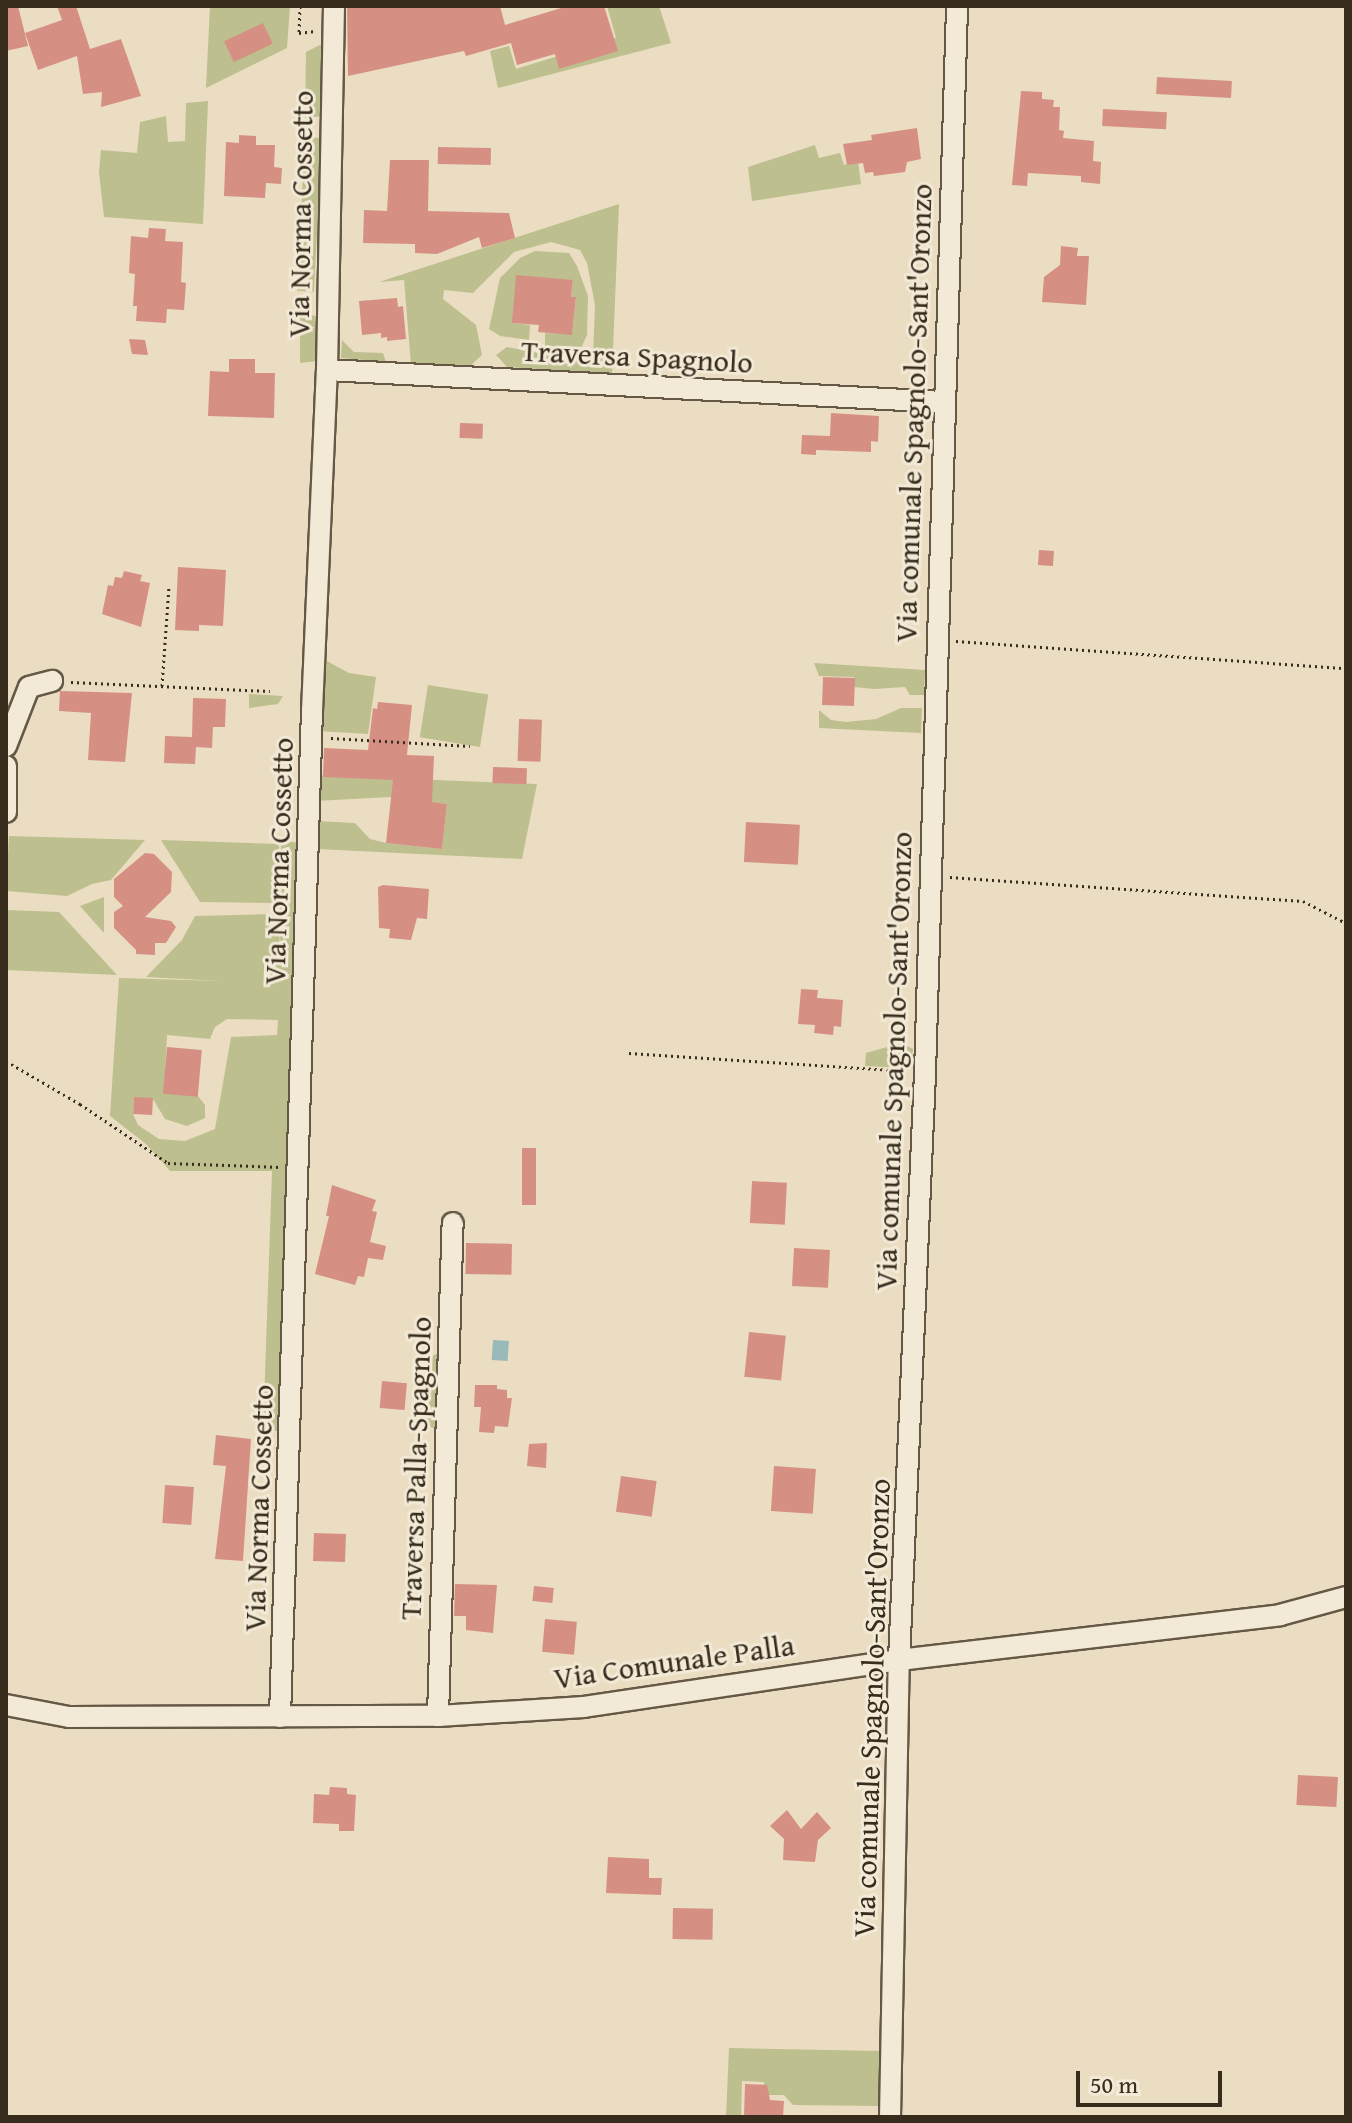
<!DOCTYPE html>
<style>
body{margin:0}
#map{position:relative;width:1352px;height:2123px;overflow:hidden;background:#ebddc1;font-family:"Gentium Book Plus",serif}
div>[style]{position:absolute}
.green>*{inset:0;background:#bdbf8e;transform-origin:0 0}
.water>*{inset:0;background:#9ababa;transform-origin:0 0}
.building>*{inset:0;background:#d59083;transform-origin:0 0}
.path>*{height:3px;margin-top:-1.5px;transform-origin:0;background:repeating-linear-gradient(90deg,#382c1c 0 2px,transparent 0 6px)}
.roads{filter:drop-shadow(2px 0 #655845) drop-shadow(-2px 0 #655845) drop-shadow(0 2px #655845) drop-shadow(0 -2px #655845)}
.minor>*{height:20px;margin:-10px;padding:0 10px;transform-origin:10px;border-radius:10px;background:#f2e9d7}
span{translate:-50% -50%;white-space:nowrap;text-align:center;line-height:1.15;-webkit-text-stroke:6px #f2e9d7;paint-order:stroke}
.street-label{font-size:30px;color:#382c1c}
.frame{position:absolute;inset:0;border:8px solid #382c1c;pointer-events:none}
.scale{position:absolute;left:1076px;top:2071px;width:146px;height:36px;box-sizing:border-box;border:4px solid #382c1c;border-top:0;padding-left:10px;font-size:24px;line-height:28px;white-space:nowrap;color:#382c1c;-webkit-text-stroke:6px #f2e9d7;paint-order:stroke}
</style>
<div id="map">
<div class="green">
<div style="clip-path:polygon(210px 6px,290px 6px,287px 48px,206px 88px)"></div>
<div style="clip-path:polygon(607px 6px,659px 6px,671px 43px,498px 88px,490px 51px,509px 46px,516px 69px,616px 38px)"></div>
<div style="clip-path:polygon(324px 43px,322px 116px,305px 118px,306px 52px)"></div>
<div style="clip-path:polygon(208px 101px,203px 224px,104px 217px,99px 172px,101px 150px,137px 153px,140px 122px,166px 116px,168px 142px,185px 141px,186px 103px)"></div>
<div style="left:305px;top:137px;width:17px;height:154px;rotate:3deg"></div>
<div style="clip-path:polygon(815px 145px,819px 158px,840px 153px,844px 165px,858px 162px,861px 184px,752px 201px,748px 167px)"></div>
<div style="clip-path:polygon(619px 204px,612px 374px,507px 367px,496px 355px,507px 347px,556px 356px,593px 357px,595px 305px,587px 263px,580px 250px,551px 242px,514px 252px,473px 293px,444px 290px,443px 299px,476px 325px,482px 355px,471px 365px,411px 364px,404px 280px,379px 282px)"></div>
<div style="clip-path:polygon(535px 251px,569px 253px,577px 266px,588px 296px,587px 335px,581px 348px,545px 346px,545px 333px,572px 334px,576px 298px,571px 297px,573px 281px,513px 323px,530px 325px,529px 340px,500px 336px,489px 329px,500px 278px,520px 258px)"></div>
<div style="clip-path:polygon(300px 312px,319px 317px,318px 361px,300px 363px)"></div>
<div style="clip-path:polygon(342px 340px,354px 352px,383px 353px,386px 362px,341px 358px)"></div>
<div style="clip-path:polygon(321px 658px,349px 673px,376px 677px,368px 734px,318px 731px)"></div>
<div style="clip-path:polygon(814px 663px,925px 670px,924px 695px,910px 695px,905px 687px,874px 689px,854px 687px,854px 677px,819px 676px)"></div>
<div style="left:428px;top:685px;width:61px;height:53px;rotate:9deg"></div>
<div style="clip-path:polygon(249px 694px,283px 696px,278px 704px,249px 708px)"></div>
<div style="clip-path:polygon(901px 708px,922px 708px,921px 733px,819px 728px,819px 710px,831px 720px,846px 722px,876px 719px)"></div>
<div style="clip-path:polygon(315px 775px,537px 784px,522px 859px,317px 849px,316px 821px,355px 823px,370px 839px,386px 843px,442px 849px,447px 804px,391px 797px,315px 801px)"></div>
<div style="clip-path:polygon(9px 836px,145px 840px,111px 880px,92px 884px,67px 896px,6px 891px)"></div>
<div style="clip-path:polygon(161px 840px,279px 844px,279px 903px,200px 902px)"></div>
<div style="clip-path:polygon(evenodd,281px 841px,302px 843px,285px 1430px,263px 1432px,272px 1171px,170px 1171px,146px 1144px,110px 1116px,119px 978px,222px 981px,146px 977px,182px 940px,195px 916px,279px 914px,280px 956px,281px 841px,227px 1019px,278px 1020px,277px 1035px,231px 1037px,215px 1129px,185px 1141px,159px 1139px,138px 1125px,133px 1114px,134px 1098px,153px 1099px,165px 1119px,187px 1126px,205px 1118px,205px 1105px,198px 1096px,164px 1093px,167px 1035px,210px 1039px,215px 1027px,227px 1019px)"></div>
<div style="clip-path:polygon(104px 897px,104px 933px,80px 906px)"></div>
<div style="clip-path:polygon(6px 910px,59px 912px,117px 975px,6px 970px)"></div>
<div style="clip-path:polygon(901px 1043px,913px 1049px,911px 1068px,865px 1066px,866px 1053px)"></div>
<div style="clip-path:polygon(440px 1352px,441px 1427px,433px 1428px,427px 1425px,426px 1359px)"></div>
<div style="clip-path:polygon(729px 2048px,880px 2051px,879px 2106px,793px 2105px,784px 2095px,765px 2095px,764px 2082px,742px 2081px,741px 2117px,726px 2117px)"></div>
</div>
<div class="water">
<div style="left:493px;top:1340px;width:16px;height:20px;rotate:4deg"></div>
</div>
<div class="building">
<div style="clip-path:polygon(6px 6px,18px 6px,28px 46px,6px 51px)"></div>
<div style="clip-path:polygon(57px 6px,76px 6px,90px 49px,121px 39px,141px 96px,101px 107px,102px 92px,83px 94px,77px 56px,38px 70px,25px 33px,62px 20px)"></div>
<div style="clip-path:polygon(347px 6px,500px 6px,505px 25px,568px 6px,604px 6px,618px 51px,559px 69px,555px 54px,517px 65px,511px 43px,466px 56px,464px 51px,348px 76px)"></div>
<div style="left:263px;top:23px;width:23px;height:43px;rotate:65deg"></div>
<div style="left:1157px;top:77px;width:75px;height:17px;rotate:3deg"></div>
<div style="clip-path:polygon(1021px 91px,1042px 92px,1042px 99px,1054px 100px,1053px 107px,1060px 107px,1059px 130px,1064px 131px,1063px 138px,1094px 141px,1093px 161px,1101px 162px,1100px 184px,1081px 182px,1081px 176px,1028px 173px,1027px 186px,1012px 185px)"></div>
<div style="left:1103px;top:109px;width:64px;height:17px;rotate:3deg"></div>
<div style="clip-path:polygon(917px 128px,921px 159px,907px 162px,905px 172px,874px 176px,873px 172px,865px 173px,863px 163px,847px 165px,843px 144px,872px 140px,871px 135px)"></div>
<div style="clip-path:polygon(239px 135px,256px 136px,256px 145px,275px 145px,274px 167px,282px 168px,281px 184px,266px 183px,265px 198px,224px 196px,226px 142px,239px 143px)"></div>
<div style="left:438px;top:147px;width:53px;height:17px;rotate:1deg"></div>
<div style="clip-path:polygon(390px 160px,429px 160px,428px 211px,509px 213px,515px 238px,482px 248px,479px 237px,437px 254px,415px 253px,415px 244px,363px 243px,364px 210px,387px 211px)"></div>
<div style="clip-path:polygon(149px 228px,166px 229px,165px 241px,183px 242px,181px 282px,186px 283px,184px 310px,167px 309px,166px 323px,136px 321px,137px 306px,133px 306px,135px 274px,129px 273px,131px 236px,148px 238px)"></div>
<div style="clip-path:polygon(1061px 246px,1078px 248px,1077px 256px,1089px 256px,1086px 305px,1042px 302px,1044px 277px,1060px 265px)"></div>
<div style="clip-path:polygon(516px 275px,573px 280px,571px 297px,576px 297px,572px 335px,538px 332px,539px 325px,512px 323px)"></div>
<div style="clip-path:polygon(397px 298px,398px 307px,403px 306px,406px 339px,387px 341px,387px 337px,381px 338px,381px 333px,362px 335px,359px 301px)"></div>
<div style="clip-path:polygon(129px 339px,145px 340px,148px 355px,132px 354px)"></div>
<div style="clip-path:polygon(229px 359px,255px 359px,255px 373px,275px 373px,274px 418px,208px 416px,210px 371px,229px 372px)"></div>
<div style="clip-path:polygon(831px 413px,879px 416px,878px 442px,871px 441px,871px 452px,816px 450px,816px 455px,801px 454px,802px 435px,830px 436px)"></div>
<div style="left:460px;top:423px;width:23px;height:15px;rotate:2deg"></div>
<div style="left:1039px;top:550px;width:15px;height:15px;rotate:4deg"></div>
<div style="clip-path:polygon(178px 567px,226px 570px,223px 626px,199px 625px,199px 631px,175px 630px)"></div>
<div style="clip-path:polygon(124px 571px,142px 575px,140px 581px,150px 583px,141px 627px,102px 614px,108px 585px,113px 586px,115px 577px,122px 578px)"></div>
<div style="left:823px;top:677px;width:32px;height:28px;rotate:2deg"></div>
<div style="clip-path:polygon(60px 691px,132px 693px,125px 762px,88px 760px,91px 713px,59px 711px)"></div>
<div style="clip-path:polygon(193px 698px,226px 699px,225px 727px,213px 727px,212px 748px,196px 747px,195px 764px,164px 763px,165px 736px,192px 737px)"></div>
<div style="clip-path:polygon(378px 702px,412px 705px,407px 755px,434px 756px,432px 802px,447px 804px,442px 849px,386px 843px,393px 780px,323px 777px,324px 748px,368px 750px,373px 708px,377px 709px)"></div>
<div style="left:519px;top:719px;width:23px;height:42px;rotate:2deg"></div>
<div style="left:493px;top:767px;width:34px;height:16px;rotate:2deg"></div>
<div style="left:746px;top:822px;width:54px;height:40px;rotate:3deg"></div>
<div style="clip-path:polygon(145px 853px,154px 854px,172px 872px,171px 892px,145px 917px,171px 921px,176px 927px,166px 943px,155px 943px,155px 955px,136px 954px,136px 950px,114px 928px,114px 912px,123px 906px,114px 897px,114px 879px)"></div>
<div style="clip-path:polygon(383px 885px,429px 889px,427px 919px,417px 918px,411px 940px,389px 938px,390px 929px,379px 928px,378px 887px)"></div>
<div style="clip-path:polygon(801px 989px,818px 990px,817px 998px,843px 1000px,841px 1027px,834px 1026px,833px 1035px,814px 1033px,815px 1025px,798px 1024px)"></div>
<div style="left:167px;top:1047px;width:35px;height:47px;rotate:5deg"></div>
<div style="left:134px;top:1097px;width:19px;height:17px;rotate:3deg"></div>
<div style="left:522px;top:1148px;width:14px;height:57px"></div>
<div style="left:752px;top:1181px;width:35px;height:42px;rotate:3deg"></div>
<div style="clip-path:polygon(332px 1185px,376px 1200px,372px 1211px,377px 1212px,370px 1242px,386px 1246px,383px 1260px,368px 1258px,364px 1277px,358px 1276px,355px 1285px,315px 1274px,329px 1216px,326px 1216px)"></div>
<div style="left:466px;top:1243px;width:46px;height:31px;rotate:1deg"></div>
<div style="left:794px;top:1248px;width:36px;height:38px;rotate:3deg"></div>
<div style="left:749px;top:1332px;width:37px;height:45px;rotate:6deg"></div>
<div style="left:382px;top:1381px;width:25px;height:27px;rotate:5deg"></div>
<div style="clip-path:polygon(475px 1385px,497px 1385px,497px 1389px,507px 1390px,507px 1398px,512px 1398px,508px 1427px,495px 1426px,494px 1433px,479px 1432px,481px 1407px,474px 1407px)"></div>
<div style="clip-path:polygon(216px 1435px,251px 1439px,243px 1561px,215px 1559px,226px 1466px,213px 1465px)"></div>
<div style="clip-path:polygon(547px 1443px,546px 1468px,527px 1466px,529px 1444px)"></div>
<div style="left:774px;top:1466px;width:42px;height:45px;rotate:4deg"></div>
<div style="left:621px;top:1476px;width:36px;height:36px;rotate:8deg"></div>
<div style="left:165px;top:1485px;width:29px;height:38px;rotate:4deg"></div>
<div style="left:314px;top:1533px;width:32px;height:28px;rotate:2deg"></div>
<div style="clip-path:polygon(455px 1584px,497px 1585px,493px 1633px,466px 1630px,466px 1616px,454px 1616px)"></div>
<div style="left:534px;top:1586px;width:20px;height:15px;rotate:6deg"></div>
<div style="left:545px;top:1619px;width:32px;height:33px;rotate:5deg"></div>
<div style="left:1298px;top:1775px;width:40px;height:30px;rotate:3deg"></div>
<div style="clip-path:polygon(330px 1787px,347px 1788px,347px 1794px,356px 1795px,354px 1831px,339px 1831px,339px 1824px,313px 1823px,314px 1794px,329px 1795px)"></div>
<div style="clip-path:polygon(787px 1810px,801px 1829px,817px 1812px,831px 1828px,818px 1840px,815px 1862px,783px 1860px,784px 1839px,770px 1826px)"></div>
<div style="clip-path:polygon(608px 1857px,649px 1859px,649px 1878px,662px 1878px,661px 1895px,606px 1893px)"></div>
<div style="left:673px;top:1908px;width:40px;height:31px;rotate:1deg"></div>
<div style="clip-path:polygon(745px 2084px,767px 2085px,770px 2100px,784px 2101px,783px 2117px,744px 2117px)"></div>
</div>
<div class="path">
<div style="left:300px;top:6px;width:27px;rotate:92deg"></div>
<div style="left:299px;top:33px;width:16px;rotate:-7deg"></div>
<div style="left:956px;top:641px;width:391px;rotate:4deg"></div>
<div style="left:71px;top:682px;width:199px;rotate:2.6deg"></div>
<div style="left:162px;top:686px;width:99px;rotate:-86deg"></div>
<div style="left:331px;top:738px;width:139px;rotate:3.3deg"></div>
<div style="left:950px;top:877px;width:354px;rotate:3.9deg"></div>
<div style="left:1303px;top:901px;width:48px;rotate:27.1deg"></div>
<div style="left:629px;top:1053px;width:277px;rotate:3.7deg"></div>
<div style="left:6px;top:1061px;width:86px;rotate:30.2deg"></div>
<div style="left:80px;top:1104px;width:106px;rotate:33.8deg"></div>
<div style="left:168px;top:1163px;width:112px;rotate:2deg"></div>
</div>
<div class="roads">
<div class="minor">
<div style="left:327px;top:370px;width:617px;rotate:2.97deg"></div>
<div style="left:6px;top:746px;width:63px;rotate:-68.7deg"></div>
<div style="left:29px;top:687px;width:24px;rotate:-15deg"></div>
<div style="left:6px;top:766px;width:46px;rotate:90deg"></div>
<div style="left:6px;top:1705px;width:64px;rotate:10.8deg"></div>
<div style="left:69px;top:1717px;width:369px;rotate:-0.2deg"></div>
<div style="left:438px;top:1716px;width:146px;rotate:-3.5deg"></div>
<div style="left:584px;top:1707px;width:318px;rotate:-8.5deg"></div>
<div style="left:899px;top:1660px;width:384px;rotate:-6.7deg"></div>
<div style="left:1280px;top:1615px;width:68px;rotate:-15.3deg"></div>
<div style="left:438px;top:1716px;width:493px;rotate:-88.3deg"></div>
<div style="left:280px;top:1717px;width:1007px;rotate:-88.18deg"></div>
<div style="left:312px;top:711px;width:341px;rotate:-87.5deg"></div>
<div style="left:327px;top:370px;width:364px;rotate:-88.9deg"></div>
<div style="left:890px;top:2117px;width:457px;rotate:-88.9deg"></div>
<div style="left:899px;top:1660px;width:588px;rotate:-87.46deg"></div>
<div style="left:925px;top:1073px;width:1067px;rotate:-88.28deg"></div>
</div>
</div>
<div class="street-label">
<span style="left:300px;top:214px;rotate:-89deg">Via Norma Cossetto</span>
<span style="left:637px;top:356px;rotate:3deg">Traversa Spagnolo</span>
<span style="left:913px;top:413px;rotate:-88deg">Via comunale Spagnolo-Sant'Oronzo</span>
<span style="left:278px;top:861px;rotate:-88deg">Via Norma Cossetto</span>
<span style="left:893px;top:1061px;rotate:-88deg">Via comunale Spagnolo-Sant'Oronzo</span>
<span style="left:415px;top:1468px;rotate:-88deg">Traversa Palla-Spagnolo</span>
<span style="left:258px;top:1508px;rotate:-88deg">Via Norma Cossetto</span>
<span style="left:674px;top:1661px;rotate:-8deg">Via Comunale Palla</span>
<span style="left:871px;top:1708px;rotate:-88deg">Via comunale Spagnolo-Sant'Oronzo</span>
</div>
<div class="frame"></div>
<div class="scale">50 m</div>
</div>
